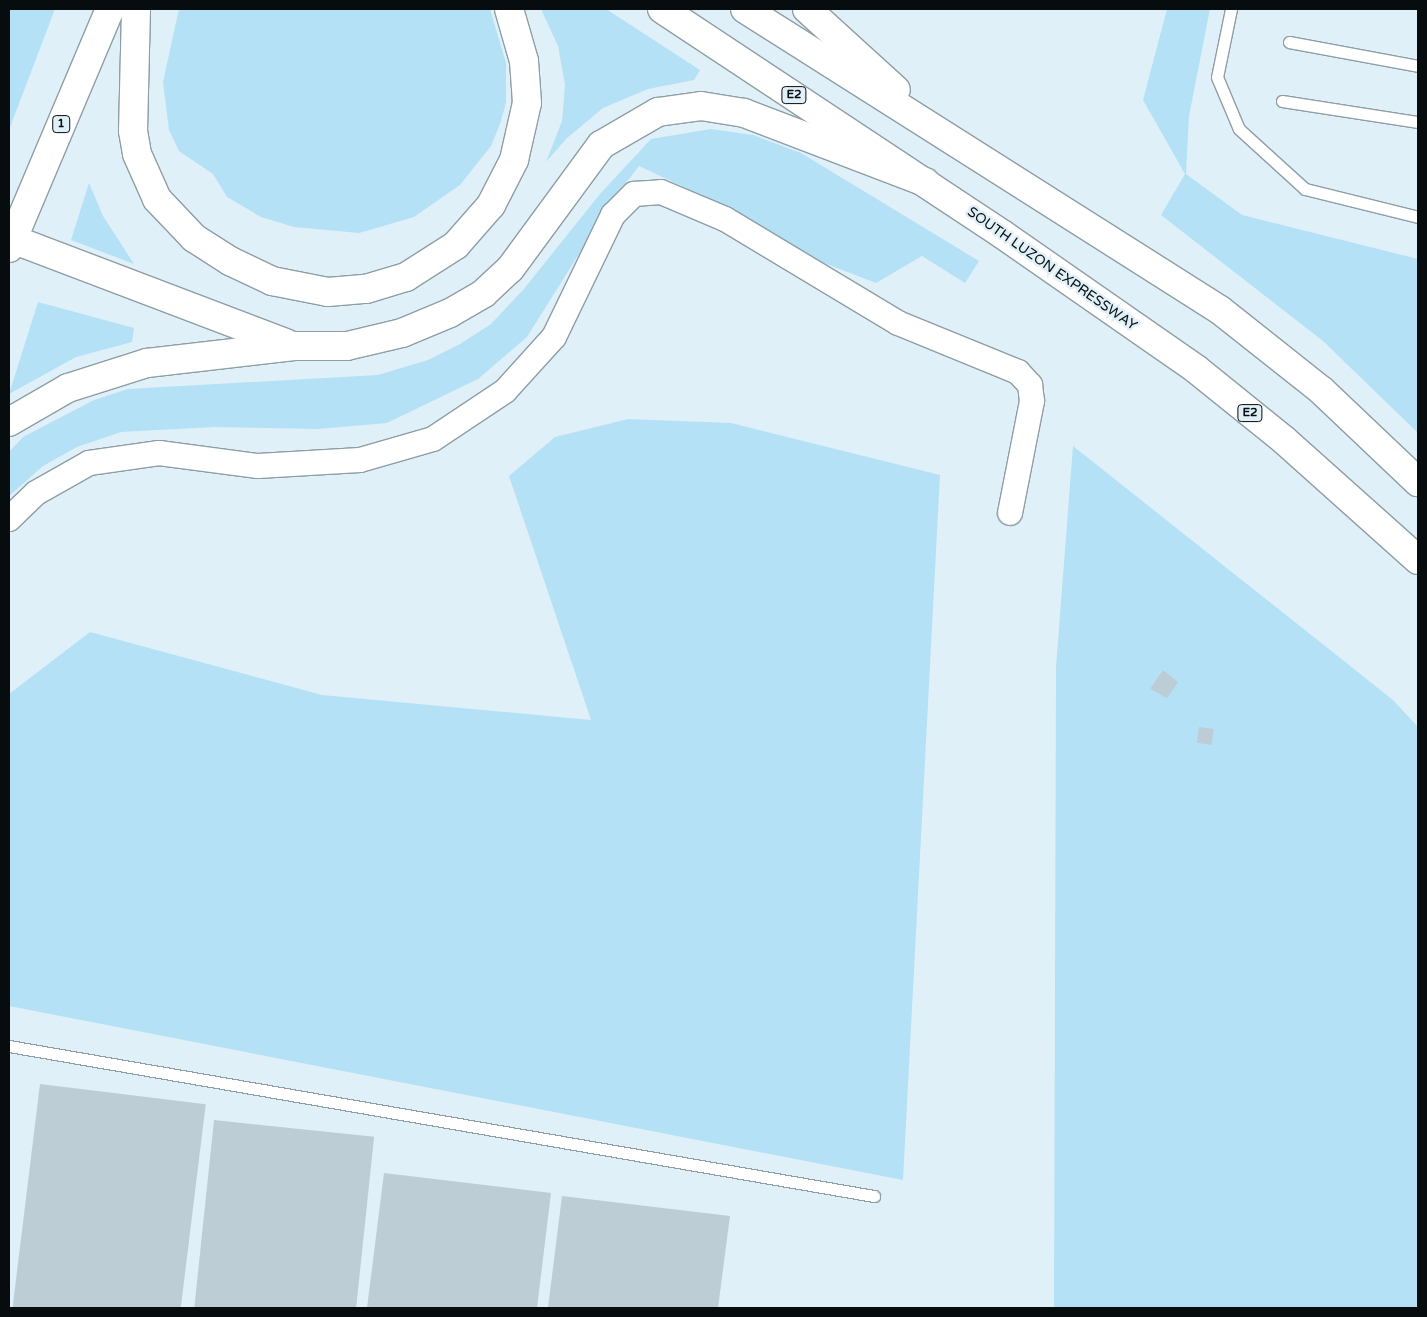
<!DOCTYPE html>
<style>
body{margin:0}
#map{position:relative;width:1427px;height:1317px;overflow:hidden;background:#dff0f8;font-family:"Varela Round",sans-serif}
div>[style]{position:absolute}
.green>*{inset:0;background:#b5e1f6}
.building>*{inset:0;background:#bccdd5;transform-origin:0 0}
.roads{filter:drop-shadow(1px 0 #8e9ea5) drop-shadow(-1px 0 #8e9ea5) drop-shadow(0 1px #8e9ea5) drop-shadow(0 -1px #8e9ea5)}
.service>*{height:11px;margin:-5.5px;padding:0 5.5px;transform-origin:5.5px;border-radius:5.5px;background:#fff}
.minor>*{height:24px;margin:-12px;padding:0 12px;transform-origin:12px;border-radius:12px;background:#fff}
.trunk>*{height:28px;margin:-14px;padding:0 14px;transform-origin:14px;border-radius:14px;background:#fff}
.motorway>*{height:28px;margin:-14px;padding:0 14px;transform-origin:14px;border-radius:14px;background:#fff}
span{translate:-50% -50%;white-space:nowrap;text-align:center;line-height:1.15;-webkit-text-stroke:5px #dff0f8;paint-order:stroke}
.shield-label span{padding:1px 4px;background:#dff0f8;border:1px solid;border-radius:4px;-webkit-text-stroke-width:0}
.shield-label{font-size:12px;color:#070c0f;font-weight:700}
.street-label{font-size:14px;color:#070c0f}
.frame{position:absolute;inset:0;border:10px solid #070c0f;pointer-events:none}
</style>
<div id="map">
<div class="green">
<div style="clip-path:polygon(9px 9px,55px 9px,9px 130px)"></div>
<div style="clip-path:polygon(179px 9px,490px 9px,506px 63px,506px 103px,500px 124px,491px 146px,460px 185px,414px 217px,359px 233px,294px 227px,261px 217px,227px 197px,213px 174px,179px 151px,169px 130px,163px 82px)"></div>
<div style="clip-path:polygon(541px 9px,606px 9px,700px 70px,694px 80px,648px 89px,603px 108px,567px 138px,546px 162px,562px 121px,565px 85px,558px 46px)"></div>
<div style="clip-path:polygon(1167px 9px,1210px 9px,1189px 116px,1186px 174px,1242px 215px,1418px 259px,1418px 433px,1323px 341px,1161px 215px,1185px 174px,1143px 100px)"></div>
<div style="clip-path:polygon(711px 129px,753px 135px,801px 153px,979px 261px,965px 283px,922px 256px,876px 283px,811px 258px,733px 210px,639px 166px,614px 198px,527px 337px,478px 379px,387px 423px,318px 429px,214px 427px,121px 432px,77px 447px,43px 466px,9px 496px,9px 452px,23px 437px,94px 400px,128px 389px,378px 375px,428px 360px,460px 344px,491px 324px,523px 290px,600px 194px,651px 139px)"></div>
<div style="clip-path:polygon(89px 183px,103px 216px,134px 264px,71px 240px)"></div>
<div style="clip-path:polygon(38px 302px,134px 328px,132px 342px,76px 357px,9px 394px)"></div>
<div style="clip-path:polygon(628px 419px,731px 423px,940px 475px,903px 1180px,9px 1006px,9px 694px,90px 632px,322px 695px,591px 720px,509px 476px,555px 437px)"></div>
<div style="clip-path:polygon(1073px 446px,1393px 700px,1418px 727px,1418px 1308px,1054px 1308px,1056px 667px)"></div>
</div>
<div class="building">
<div style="clip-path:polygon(1163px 670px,1178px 682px,1167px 698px,1150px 689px)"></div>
<div style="left:1199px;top:727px;width:15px;height:16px;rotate:8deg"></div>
<div style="left:40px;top:1084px;width:167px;height:226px;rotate:7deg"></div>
<div style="left:214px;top:1120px;width:161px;height:189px;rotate:6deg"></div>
<div style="clip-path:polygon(384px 1173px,551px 1193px,537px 1308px,367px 1308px)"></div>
<div style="clip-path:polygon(562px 1196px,730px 1216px,718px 1308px,548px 1308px)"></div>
</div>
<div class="roads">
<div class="service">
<div style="left:1231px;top:9px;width:69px;rotate:101.6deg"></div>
<div style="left:1217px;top:77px;width:56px;rotate:67.1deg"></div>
<div style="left:1239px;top:129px;width:89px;rotate:42.3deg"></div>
<div style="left:1305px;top:189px;width:116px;rotate:13.9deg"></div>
<div style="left:1289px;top:42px;width:131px;rotate:10.5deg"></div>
<div style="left:1282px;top:101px;width:138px;rotate:8.8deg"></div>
<div style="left:9px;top:1046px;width:878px;rotate:9.84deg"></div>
</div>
<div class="minor">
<div style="left:9px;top:519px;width:37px;rotate:-44deg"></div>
<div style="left:36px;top:493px;width:61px;rotate:-29.5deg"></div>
<div style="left:89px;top:463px;width:71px;rotate:-8.1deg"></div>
<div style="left:159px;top:453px;width:100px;rotate:7.5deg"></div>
<div style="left:258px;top:466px;width:102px;rotate:-3.4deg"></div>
<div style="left:360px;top:460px;width:76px;rotate:-16deg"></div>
<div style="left:433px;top:439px;width:87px;rotate:-33.7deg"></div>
<div style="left:505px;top:391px;width:73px;rotate:-47.8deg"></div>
<div style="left:554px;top:337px;width:136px;rotate:-64.2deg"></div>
<div style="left:613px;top:215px;width:30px;rotate:-45deg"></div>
<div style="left:634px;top:194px;width:27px;rotate:-4deg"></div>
<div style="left:661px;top:192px;width:69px;rotate:22.9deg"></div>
<div style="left:725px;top:219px;width:202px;rotate:31deg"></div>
<div style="left:898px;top:323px;width:130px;rotate:22.2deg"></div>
<div style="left:1018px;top:372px;width:18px;rotate:47deg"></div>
<div style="left:1030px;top:385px;width:16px;rotate:83deg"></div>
<div style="left:1032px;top:401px;width:114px;rotate:101.1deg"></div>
</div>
<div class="trunk">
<div style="left:9px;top:248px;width:259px;rotate:-67.1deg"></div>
</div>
<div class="motorway">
<div style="left:136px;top:9px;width:122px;rotate:91.4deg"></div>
<div style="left:133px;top:131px;width:23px;rotate:80deg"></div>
<div style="left:137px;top:154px;width:49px;rotate:66deg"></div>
<div style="left:157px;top:199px;width:54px;rotate:46.5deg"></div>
<div style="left:194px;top:238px;width:43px;rotate:32.6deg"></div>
<div style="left:230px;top:261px;width:47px;rotate:25.5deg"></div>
<div style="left:272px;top:281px;width:57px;rotate:11.1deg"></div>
<div style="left:328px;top:292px;width:38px;rotate:-5deg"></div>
<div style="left:366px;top:289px;width:42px;rotate:-16.7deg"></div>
<div style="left:406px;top:277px;width:59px;rotate:-32.6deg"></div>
<div style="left:456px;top:245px;width:53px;rotate:-48.8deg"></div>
<div style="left:491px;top:205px;width:51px;rotate:-62.9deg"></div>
<div style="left:514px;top:160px;width:58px;rotate:-77.2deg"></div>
<div style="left:527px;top:103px;width:42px;rotate:-94.1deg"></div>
<div style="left:524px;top:61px;width:54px;rotate:-106.1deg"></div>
<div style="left:662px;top:9px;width:408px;rotate:33.5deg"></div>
<div style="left:1002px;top:234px;width:236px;rotate:34.8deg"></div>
<div style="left:1196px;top:369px;width:113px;rotate:38.9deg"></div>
<div style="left:1284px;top:440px;width:180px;rotate:41.8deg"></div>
<div style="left:745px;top:9px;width:562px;rotate:32.36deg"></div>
<div style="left:1220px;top:310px;width:129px;rotate:38.4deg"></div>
<div style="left:1321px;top:390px;width:134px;rotate:43.5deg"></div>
<div style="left:807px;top:9px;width:120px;rotate:42.3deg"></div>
<div style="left:12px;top:239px;width:293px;rotate:20.8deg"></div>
<div style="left:9px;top:422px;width:68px;rotate:-30deg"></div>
<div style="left:68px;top:388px;width:83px;rotate:-17.6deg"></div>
<div style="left:147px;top:363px;width:148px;rotate:-6.6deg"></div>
<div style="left:294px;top:346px;width:53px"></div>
<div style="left:347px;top:346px;width:57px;rotate:-13.3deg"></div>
<div style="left:402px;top:333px;width:52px;rotate:-22.6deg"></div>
<div style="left:450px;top:313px;width:39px;rotate:-30deg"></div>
<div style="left:484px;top:293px;width:35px;rotate:-43deg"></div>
<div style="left:510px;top:269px;width:154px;rotate:-53.7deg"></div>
<div style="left:601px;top:145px;width:66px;rotate:-30.1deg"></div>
<div style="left:658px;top:112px;width:43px;rotate:-7.9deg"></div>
<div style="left:701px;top:106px;width:44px;rotate:9.2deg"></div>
<div style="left:744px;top:113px;width:194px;rotate:20.9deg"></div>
</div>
</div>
<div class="shield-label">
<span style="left:794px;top:95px">E2</span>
<span style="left:61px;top:124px">1</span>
<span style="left:1250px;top:413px">E2</span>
</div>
<div class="street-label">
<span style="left:1052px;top:269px;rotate:35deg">SOUTH LUZON EXPRESSWAY</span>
</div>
<div class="frame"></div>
</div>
